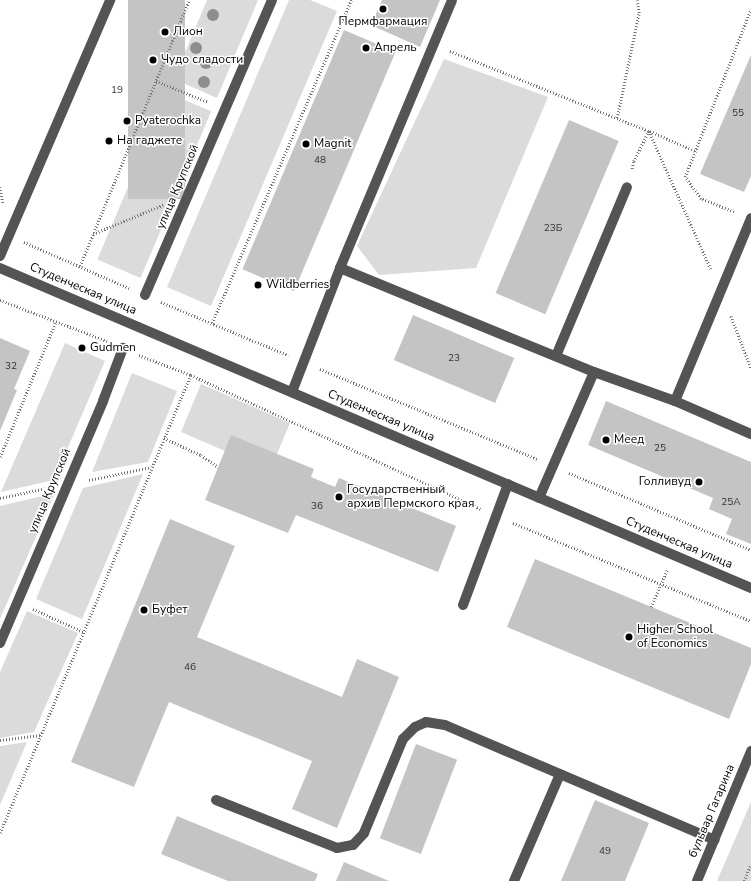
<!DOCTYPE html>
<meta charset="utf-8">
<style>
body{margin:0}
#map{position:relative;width:751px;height:881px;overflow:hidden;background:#fff;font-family:"Nunito Sans",sans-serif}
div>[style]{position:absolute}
.green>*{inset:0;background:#dbdbdb;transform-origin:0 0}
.building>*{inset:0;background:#c4c4c4;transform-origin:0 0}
.path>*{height:2.5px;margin-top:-1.25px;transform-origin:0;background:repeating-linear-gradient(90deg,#767676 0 1px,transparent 0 3px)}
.minor>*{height:10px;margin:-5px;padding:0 5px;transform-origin:5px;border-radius:5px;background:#545454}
.trees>*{width:12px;height:12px;margin:-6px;border-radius:50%;background:#8e8e8e}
.dots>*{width:11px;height:11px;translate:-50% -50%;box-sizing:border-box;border:2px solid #fff;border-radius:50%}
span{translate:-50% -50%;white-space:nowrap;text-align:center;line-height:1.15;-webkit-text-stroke:3px #fff;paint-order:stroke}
.number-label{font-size:10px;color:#313131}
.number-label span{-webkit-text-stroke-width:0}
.poi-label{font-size:12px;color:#000}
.left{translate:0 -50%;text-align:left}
.right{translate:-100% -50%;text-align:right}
.street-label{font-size:12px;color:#000}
</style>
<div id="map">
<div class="green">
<div style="clip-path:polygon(207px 0,258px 0,217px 98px,174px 79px)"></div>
<div style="clip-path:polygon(289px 0,310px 0,337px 11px,211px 306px,167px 287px)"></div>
<div style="clip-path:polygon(444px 59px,548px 97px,476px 268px,379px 275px,357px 246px)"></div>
<div style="left:168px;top:93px;width:47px;height:181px;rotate:23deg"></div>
<div style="clip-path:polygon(65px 343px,105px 361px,54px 480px,1px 492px)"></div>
<div style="clip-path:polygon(132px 373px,177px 391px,148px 462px,92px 472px)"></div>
<div style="clip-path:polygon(201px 384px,290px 423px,277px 454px,225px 451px,181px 432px)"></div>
<div style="clip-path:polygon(143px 474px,82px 619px,36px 599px,83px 488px)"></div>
<div style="clip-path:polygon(55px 493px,0 619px,0 506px)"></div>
<div style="clip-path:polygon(27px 611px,78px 633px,34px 732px,0 738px,0 672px)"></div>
<div style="clip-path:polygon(27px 742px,0 805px,0 746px)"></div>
<div style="clip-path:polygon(751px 802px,751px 881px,717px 881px)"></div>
</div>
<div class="building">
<div style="left:128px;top:0;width:57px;height:199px"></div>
<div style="clip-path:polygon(382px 0,440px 0,420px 47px,371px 25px)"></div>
<div style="left:344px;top:30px;width:56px;height:260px;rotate:23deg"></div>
<div style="clip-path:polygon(751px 55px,751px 176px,744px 192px,700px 174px)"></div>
<div style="left:569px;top:120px;width:54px;height:188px;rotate:23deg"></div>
<div style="left:413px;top:315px;width:110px;height:49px;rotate:23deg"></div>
<div style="clip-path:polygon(0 338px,30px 351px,14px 389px,17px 390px,0 431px)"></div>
<div style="clip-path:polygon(606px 401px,751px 462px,751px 544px,726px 534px,732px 519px,709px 509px,713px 498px,588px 445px)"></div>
<div style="clip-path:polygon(231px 435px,314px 469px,311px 477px,335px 487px,339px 478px,456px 526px,438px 572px,296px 515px,288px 533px,205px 500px)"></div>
<div style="clip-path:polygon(170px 519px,235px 546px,197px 637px,342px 697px,357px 659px,399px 677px,337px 828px,292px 809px,312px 761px,169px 702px,134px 787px,71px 762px)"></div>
<div style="clip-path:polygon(535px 559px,751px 648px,751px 664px,729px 719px,507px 627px)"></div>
<div style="left:416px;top:744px;width:44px;height:101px;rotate:21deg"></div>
<div style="clip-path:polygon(595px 800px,649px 823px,625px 881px,561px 881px)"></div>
<div style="clip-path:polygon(177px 816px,318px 874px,315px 881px,228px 881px,161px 854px)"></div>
<div style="clip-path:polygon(344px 862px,389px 881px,336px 881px)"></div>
</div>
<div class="path">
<div style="left:450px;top:51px;width:214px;rotate:21.9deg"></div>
<div style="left:649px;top:131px;width:34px;rotate:116deg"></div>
<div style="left:634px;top:162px;width:8px;rotate:104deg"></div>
<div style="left:156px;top:81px;width:56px;rotate:22deg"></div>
<div style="left:617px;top:118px;width:107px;rotate:-78.2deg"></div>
<div style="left:639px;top:13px;width:13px;rotate:-99deg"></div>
<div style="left:649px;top:131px;width:151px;rotate:65.8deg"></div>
<div style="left:650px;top:131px;width:49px;rotate:24deg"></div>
<div style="left:0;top:187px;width:16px;rotate:79deg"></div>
<div style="left:734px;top:212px;width:35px;rotate:-158deg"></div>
<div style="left:701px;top:199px;width:27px;rotate:-126deg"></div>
<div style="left:685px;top:177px;width:180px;rotate:-68.6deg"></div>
<div style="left:93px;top:234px;width:78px;rotate:-22.6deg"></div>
<div style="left:24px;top:242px;width:115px;rotate:23.7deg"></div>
<div style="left:80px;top:266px;width:287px;rotate:-67.7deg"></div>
<div style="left:0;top:300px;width:115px;rotate:21deg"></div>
<div style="left:161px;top:302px;width:138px;rotate:22.7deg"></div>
<div style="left:731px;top:316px;width:56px;rotate:69deg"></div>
<div style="left:212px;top:323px;width:352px;rotate:-66.7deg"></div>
<div style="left:139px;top:355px;width:56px;rotate:21deg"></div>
<div style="left:191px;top:375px;width:319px;rotate:24.8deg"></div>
<div style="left:320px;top:369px;width:235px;rotate:22.5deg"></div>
<div style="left:164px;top:438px;width:41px;rotate:24.7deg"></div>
<div style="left:201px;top:455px;width:21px;rotate:35deg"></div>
<div style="left:0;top:457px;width:147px;rotate:-67.6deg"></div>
<div style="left:569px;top:473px;width:198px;rotate:22.9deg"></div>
<div style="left:89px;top:480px;width:63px;rotate:-11.8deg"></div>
<div style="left:0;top:498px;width:48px;rotate:-12deg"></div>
<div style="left:513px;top:523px;width:257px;rotate:22.4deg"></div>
<div style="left:651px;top:607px;width:40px;rotate:-66.6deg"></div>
<div style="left:33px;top:609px;width:56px;rotate:24.3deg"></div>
<div style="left:0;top:740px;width:41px;rotate:-7deg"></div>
<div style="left:0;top:833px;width:496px;rotate:-67.4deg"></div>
<div style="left:744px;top:881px;width:18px;rotate:-68deg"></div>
</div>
<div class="minor">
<div style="left:0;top:256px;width:279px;rotate:-66.7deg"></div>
<div style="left:0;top:268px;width:816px;rotate:23.08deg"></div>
<div style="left:340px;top:268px;width:274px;rotate:22.3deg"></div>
<div style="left:145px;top:295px;width:321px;rotate:-66.7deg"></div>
<div style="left:556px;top:356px;width:183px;rotate:-67.2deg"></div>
<div style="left:292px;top:392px;width:133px;rotate:-68.8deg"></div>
<div style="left:340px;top:268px;width:290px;rotate:-67.3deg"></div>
<div style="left:675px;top:401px;width:198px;rotate:-67.4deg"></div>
<div style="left:539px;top:498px;width:137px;rotate:-66.4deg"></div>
<div style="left:594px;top:372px;width:86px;rotate:19.7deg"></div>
<div style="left:675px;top:401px;width:83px;rotate:23.5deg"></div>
<div style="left:463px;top:605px;width:129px;rotate:-69.6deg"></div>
<div style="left:0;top:643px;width:263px;rotate:-66.9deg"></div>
<div style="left:103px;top:401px;width:57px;rotate:-69.3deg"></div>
<div style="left:216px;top:800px;width:130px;rotate:21.6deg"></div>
<div style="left:337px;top:848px;width:16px;rotate:-11deg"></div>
<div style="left:353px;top:845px;width:16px;rotate:-47deg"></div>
<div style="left:364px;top:833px;width:102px;rotate:-67.5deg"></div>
<div style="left:403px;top:739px;width:17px;rotate:-45deg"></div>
<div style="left:415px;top:727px;width:12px;rotate:-24deg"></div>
<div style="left:426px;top:722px;width:19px;rotate:9deg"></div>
<div style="left:445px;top:725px;width:293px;rotate:23.1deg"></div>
<div style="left:514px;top:881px;width:116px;rotate:-66.7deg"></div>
<div style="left:697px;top:881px;width:141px;rotate:-67.4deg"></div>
</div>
<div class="trees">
<div style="left:213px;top:15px"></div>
<div style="left:196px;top:48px"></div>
<div style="left:206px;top:63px"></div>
<div style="left:204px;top:82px"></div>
</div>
<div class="dots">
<div style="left:383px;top:9px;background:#000"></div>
<div style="left:165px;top:32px;background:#000"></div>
<div style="left:366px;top:48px;background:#000"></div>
<div style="left:153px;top:60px;background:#000"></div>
<div style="left:127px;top:121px;background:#000"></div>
<div style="left:109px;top:141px;background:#000"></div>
<div style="left:306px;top:144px;background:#000"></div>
<div style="left:258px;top:285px;background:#000"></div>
<div style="left:82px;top:348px;background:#000"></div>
<div style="left:606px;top:440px;background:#000"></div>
<div style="left:699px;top:482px;background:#000"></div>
<div style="left:339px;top:497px;background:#000"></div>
<div style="left:144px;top:610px;background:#000"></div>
<div style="left:629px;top:637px;background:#000"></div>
</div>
<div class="number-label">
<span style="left:117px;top:91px">19</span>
<span style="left:738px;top:114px">55</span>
<span style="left:320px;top:161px">48</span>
<span style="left:553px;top:229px">23Б</span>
<span style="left:454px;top:359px">23</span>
<span style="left:11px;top:367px">32</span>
<span style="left:660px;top:449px">25</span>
<span style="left:731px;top:503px">25А</span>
<span style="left:317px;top:507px">36</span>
<span style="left:190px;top:668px">46</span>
<span style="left:605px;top:852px">49</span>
</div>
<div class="poi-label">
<span style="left:383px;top:22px">Пермфармация</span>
<span class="left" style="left:173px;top:32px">Лион</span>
<span class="left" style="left:374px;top:48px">Апрель</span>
<span class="left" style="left:161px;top:60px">Чудо сладости</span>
<span class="left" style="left:135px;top:121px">Pyaterochka</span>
<span class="left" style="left:117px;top:141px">На гаджете</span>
<span class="left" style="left:314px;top:144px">Magnit</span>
<span class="left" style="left:266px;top:285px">Wildberries</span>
<span class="left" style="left:90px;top:348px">Gudmen</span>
<span class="left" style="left:614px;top:440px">Меед</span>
<span class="right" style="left:691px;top:482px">Голливуд</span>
<span class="left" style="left:347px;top:497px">Государственный<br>архив Пермского края</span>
<span class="left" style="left:152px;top:610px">Буфет</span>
<span class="left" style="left:637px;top:637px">Higher School<br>of Economics</span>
</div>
<div class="street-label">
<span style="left:178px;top:187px;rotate:-67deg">улица Крупской</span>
<span style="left:83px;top:289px;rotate:23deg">Студенческая улица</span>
<span style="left:381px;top:416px;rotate:23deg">Студенческая улица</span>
<span style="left:50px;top:491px;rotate:-67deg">улица Крупской</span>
<span style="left:679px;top:543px;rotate:23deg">Студенческая улица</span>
<span style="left:712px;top:811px;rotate:-67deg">бульвар Гагарина</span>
</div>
</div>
